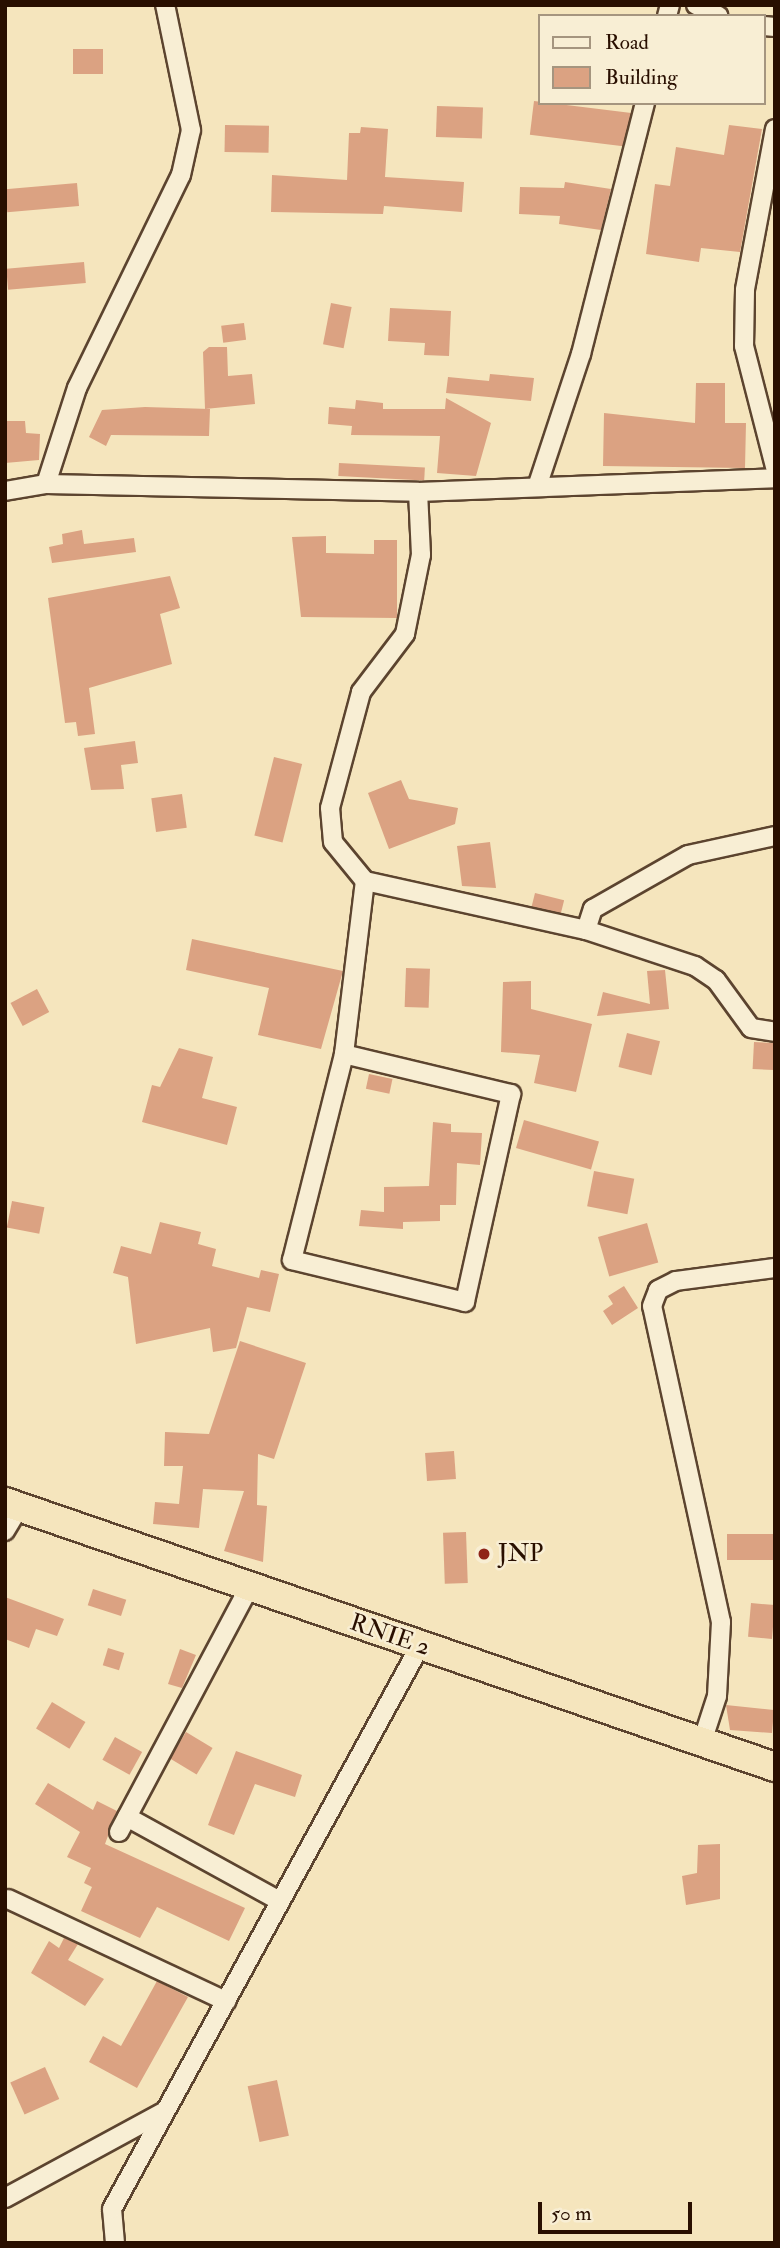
<!DOCTYPE html>
<style>
body{margin:0}
#map{position:relative;width:780px;height:2248px;overflow:hidden;background:#f5e5bd;font-family:"IM FELL Double Pica",serif}
div>[style]{position:absolute}
.building>*{inset:0;background:#dba282;transform-origin:0 0}
.roads{filter:drop-shadow(2px 0 #5c442f) drop-shadow(-2px 0 #5c442f) drop-shadow(0 2px #5c442f) drop-shadow(0 -2px #5c442f)}
.minor>*{height:18px;margin:-9px;padding:0 9px;transform-origin:9px;border-radius:9px;background:#f8eed4}
.trunk>*{height:28px;margin:-14px;padding:0 14px;transform-origin:14px;border-radius:14px;background:#f5e5bd}
.dots>*{width:19px;height:19px;translate:-50% -50%;box-sizing:border-box;border:4px solid #f8eed4;border-radius:50%}
span{translate:-50% -50%;white-space:nowrap;text-align:center;line-height:1.15;-webkit-text-stroke:5px #f8eed4;paint-order:stroke}
.poi-label{font-size:24px;color:#290f00}
.left{translate:0 -50%;text-align:left}
.street-label{font-size:24px;color:#290f00}
.frame{position:absolute;inset:0;border:7px solid #290f00;pointer-events:none}
.legend{position:absolute;left:538px;top:14px;width:228px;height:91px;box-sizing:border-box;background:#f8eed4;border:2px solid #a5957f;margin:0;padding:9px 12px;list-style:none;font-size:21px;color:#290f00}
.legend li{display:flex;align-items:center;gap:14px;height:35px}
.legend b{width:35px;border:2px solid #a5957f}
.scale{position:absolute;left:538px;top:2202px;width:154px;height:32px;box-sizing:border-box;border:4px solid #290f00;border-top:0;padding-left:9px;font-size:21px;line-height:24px;white-space:nowrap;color:#290f00;-webkit-text-stroke:5px #f8eed4;paint-order:stroke}
</style>
<div id="map">
<div class="building">
<div style="left:73px;top:49px;width:30px;height:25px"></div>
<div style="left:534px;top:101px;width:98px;height:34px;rotate:7deg"></div>
<div style="left:437px;top:106px;width:46px;height:31px;rotate:2deg"></div>
<div style="left:225px;top:125px;width:44px;height:27px;rotate:1deg"></div>
<div style="clip-path:polygon(729px 125px,762px 129px,740px 252px,701px 248px,699px 262px,646px 254px,655px 184px,670px 186px,676px 147px,724px 155px)"></div>
<div style="clip-path:polygon(361px 127px,388px 129px,385px 177px,464px 182px,462px 212px,384px 206px,383px 214px,271px 212px,272px 175px,347px 180px,349px 133px,360px 133px)"></div>
<div style="clip-path:polygon(565px 182px,611px 189px,601px 230px,559px 224px,560px 216px,519px 214px,520px 187px,564px 188px)"></div>
<div style="left:77px;top:183px;width:23px;height:72px;rotate:85deg"></div>
<div style="left:84px;top:262px;width:21px;height:78px;rotate:85deg"></div>
<div style="left:331px;top:303px;width:21px;height:42px;rotate:11deg"></div>
<div style="clip-path:polygon(390px 308px,451px 311px,449px 356px,424px 355px,425px 343px,388px 341px)"></div>
<div style="left:244px;top:323px;width:17px;height:23px;rotate:83deg"></div>
<div style="clip-path:polygon(209px 347px,227px 347px,228px 376px,252px 374px,255px 404px,205px 409px,203px 352px)"></div>
<div style="clip-path:polygon(490px 374px,534px 378px,531px 401px,446px 393px,448px 377px,489px 381px)"></div>
<div style="clip-path:polygon(696px 383px,725px 383px,725px 423px,746px 423px,745px 468px,603px 466px,604px 413px,695px 423px)"></div>
<div style="clip-path:polygon(446px 398px,491px 423px,476px 476px,437px 473px,440px 436px,351px 435px,352px 426px,328px 424px,329px 407px,355px 409px,356px 400px,383px 403px,383px 409px,445px 409px)"></div>
<div style="clip-path:polygon(145px 407px,210px 409px,209px 436px,111px 435px,106px 446px,89px 437px,102px 410px)"></div>
<div style="clip-path:polygon(5px 421px,25px 421px,26px 433px,40px 434px,39px 460px,5px 463px)"></div>
<div style="left:339px;top:463px;width:86px;height:13px;rotate:3deg"></div>
<div style="clip-path:polygon(82px 530px,84px 544px,134px 538px,136px 552px,52px 563px,49px 547px,63px 544px,62px 534px)"></div>
<div style="clip-path:polygon(326px 536px,326px 553px,374px 554px,374px 540px,397px 540px,397px 618px,301px 617px,292px 537px)"></div>
<div style="clip-path:polygon(170px 576px,180px 608px,160px 614px,172px 664px,89px 688px,95px 734px,78px 736px,76px 722px,65px 723px,48px 598px)"></div>
<div style="clip-path:polygon(135px 741px,138px 763px,121px 765px,124px 789px,91px 790px,84px 748px)"></div>
<div style="left:274px;top:757px;width:29px;height:81px;rotate:14deg"></div>
<div style="clip-path:polygon(401px 780px,409px 799px,458px 808px,455px 824px,389px 849px,368px 793px)"></div>
<div style="left:182px;top:794px;width:34px;height:31px;rotate:82deg"></div>
<div style="clip-path:polygon(490px 842px,496px 888px,462px 886px,457px 846px)"></div>
<div style="left:535px;top:893px;width:30px;height:14px;rotate:14deg"></div>
<div style="clip-path:polygon(192px 939px,343px 971px,321px 1049px,258px 1035px,269px 988px,186px 970px)"></div>
<div style="left:406px;top:968px;width:24px;height:39px;rotate:2deg"></div>
<div style="clip-path:polygon(665px 970px,669px 1009px,597px 1016px,603px 992px,650px 1004px,647px 971px)"></div>
<div style="clip-path:polygon(531px 981px,531px 1009px,592px 1024px,576px 1092px,534px 1083px,540px 1055px,501px 1052px,503px 982px)"></div>
<div style="left:37px;top:989px;width:26px;height:30px;rotate:62deg"></div>
<div style="left:627px;top:1033px;width:34px;height:35px;rotate:14deg"></div>
<div style="left:754px;top:1042px;width:21px;height:27px;rotate:3deg"></div>
<div style="clip-path:polygon(179px 1048px,213px 1057px,202px 1098px,237px 1107px,227px 1145px,142px 1122px,152px 1085px,160px 1087px)"></div>
<div style="left:369px;top:1074px;width:24px;height:15px;rotate:12deg"></div>
<div style="left:524px;top:1120px;width:78px;height:29px;rotate:16deg"></div>
<div style="clip-path:polygon(433px 1122px,451px 1124px,451px 1132px,482px 1133px,480px 1165px,457px 1163px,456px 1205px,440px 1205px,440px 1221px,403px 1222px,403px 1229px,359px 1226px,361px 1210px,384px 1212px,384px 1187px,429px 1186px)"></div>
<div style="left:594px;top:1171px;width:41px;height:36px;rotate:11deg"></div>
<div style="left:12px;top:1201px;width:33px;height:27px;rotate:11deg"></div>
<div style="clip-path:polygon(160px 1222px,201px 1232px,198px 1244px,216px 1249px,212px 1266px,259px 1278px,261px 1270px,279px 1274px,270px 1312px,247px 1307px,236px 1348px,213px 1352px,210px 1328px,136px 1344px,128px 1277px,113px 1273px,121px 1246px,151px 1254px)"></div>
<div style="left:647px;top:1223px;width:41px;height:51px;rotate:74deg"></div>
<div style="clip-path:polygon(624px 1286px,638px 1308px,612px 1325px,603px 1311px,613px 1304px,608px 1296px)"></div>
<div style="clip-path:polygon(240px 1341px,306px 1363px,274px 1459px,258px 1454px,257px 1505px,267px 1506px,263px 1562px,224px 1551px,244px 1491px,203px 1489px,199px 1528px,153px 1524px,155px 1502px,179px 1504px,183px 1466px,164px 1466px,165px 1432px,209px 1434px)"></div>
<div style="left:454px;top:1451px;width:28px;height:29px;rotate:86deg"></div>
<div style="left:466px;top:1532px;width:51px;height:23px;rotate:88deg"></div>
<div style="left:775px;top:1534px;width:26px;height:48px;rotate:90deg"></div>
<div style="left:93px;top:1589px;width:35px;height:17px;rotate:18deg"></div>
<div style="clip-path:polygon(5px 1597px,64px 1619px,57px 1636px,36px 1629px,29px 1648px,5px 1639px)"></div>
<div style="left:751px;top:1603px;width:24px;height:34px;rotate:5deg"></div>
<div style="left:108px;top:1648px;width:17px;height:18px;rotate:17deg"></div>
<div style="clip-path:polygon(180px 1649px,196px 1655px,182px 1688px,168px 1684px)"></div>
<div style="left:52px;top:1702px;width:39px;height:31px;rotate:31deg"></div>
<div style="clip-path:polygon(726px 1705px,774px 1710px,772px 1733px,730px 1730px)"></div>
<div style="left:186px;top:1732px;width:31px;height:31px;rotate:31deg"></div>
<div style="left:115px;top:1737px;width:31px;height:26px;rotate:29deg"></div>
<div style="clip-path:polygon(236px 1751px,302px 1775px,295px 1797px,255px 1784px,234px 1835px,208px 1825px)"></div>
<div style="clip-path:polygon(48px 1783px,93px 1810px,97px 1801px,117px 1811px,105px 1844px,245px 1908px,229px 1941px,157px 1907px,140px 1938px,81px 1911px,92px 1887px,84px 1883px,91px 1868px,67px 1857px,80px 1832px,35px 1804px)"></div>
<div style="clip-path:polygon(720px 1844px,720px 1899px,686px 1905px,682px 1876px,697px 1873px,698px 1845px)"></div>
<div style="clip-path:polygon(64px 1938px,78px 1944px,68px 1960px,104px 1979px,85px 2006px,31px 1973px,49px 1941px,59px 1948px)"></div>
<div style="clip-path:polygon(157px 1981px,188px 1997px,137px 2088px,89px 2062px,103px 2036px,121px 2046px)"></div>
<div style="left:45px;top:2067px;width:35px;height:38px;rotate:66deg"></div>
<div style="left:277px;top:2080px;width:57px;height:30px;rotate:78deg"></div>
</div>
<div class="roads">
<div class="minor">
<div style="left:696px;top:5px;width:25px;rotate:26deg"></div>
<div style="left:667px;top:16px;width:11px;rotate:-75deg"></div>
<div style="left:764px;top:26px;width:11px;rotate:5deg"></div>
<div style="left:775px;top:129px;width:164px;rotate:100.6deg"></div>
<div style="left:745px;top:290px;width:56px;rotate:91deg"></div>
<div style="left:744px;top:346px;width:125px;rotate:75.6deg"></div>
<div style="left:46px;top:484px;width:101px;rotate:-72.1deg"></div>
<div style="left:77px;top:388px;width:237px;rotate:-64deg"></div>
<div style="left:181px;top:175px;width:46px;rotate:-77.5deg"></div>
<div style="left:191px;top:130px;width:128px;rotate:-101.7deg"></div>
<div style="left:538px;top:484px;width:137px;rotate:-71.7deg"></div>
<div style="left:581px;top:354px;width:259px;rotate:-75.7deg"></div>
<div style="left:5px;top:491px;width:42px;rotate:-9.7deg"></div>
<div style="left:46px;top:484px;width:372px;rotate:1.2deg"></div>
<div style="left:418px;top:492px;width:357px;rotate:-2.2deg"></div>
<div style="left:365px;top:881px;width:226px;rotate:12.5deg"></div>
<div style="left:586px;top:930px;width:115px;rotate:18.3deg"></div>
<div style="left:695px;top:966px;width:25px;rotate:34deg"></div>
<div style="left:716px;top:980px;width:59px;rotate:53.9deg"></div>
<div style="left:751px;top:1028px;width:24px;rotate:9deg"></div>
<div style="left:586px;top:930px;width:22px;rotate:-72deg"></div>
<div style="left:593px;top:909px;width:109px;rotate:-29.6deg"></div>
<div style="left:688px;top:855px;width:89px;rotate:-12.3deg"></div>
<div style="left:344px;top:1054px;width:172px;rotate:13.5deg"></div>
<div style="left:511px;top:1094px;width:213px;rotate:102.5deg"></div>
<div style="left:465px;top:1302px;width:178px;rotate:-166.4deg"></div>
<div style="left:292px;top:1260px;width:212px;rotate:-75.8deg"></div>
<div style="left:344px;top:1054px;width:174px;rotate:-83.1deg"></div>
<div style="left:365px;top:881px;width:50px;rotate:-129.4deg"></div>
<div style="left:333px;top:842px;width:34px;rotate:-95deg"></div>
<div style="left:330px;top:808px;width:120px;rotate:-75deg"></div>
<div style="left:361px;top:692px;width:73px;rotate:-52.8deg"></div>
<div style="left:405px;top:634px;width:81px;rotate:-78.6deg"></div>
<div style="left:421px;top:555px;width:63px;rotate:-92.7deg"></div>
<div style="left:5px;top:1531px;width:29px;rotate:-59deg"></div>
<div style="left:702px;top:1742px;width:48px;rotate:-71.9deg"></div>
<div style="left:717px;top:1696px;width:74px;rotate:-86.9deg"></div>
<div style="left:721px;top:1622px;width:323px;rotate:-102.3deg"></div>
<div style="left:652px;top:1306px;width:17px;rotate:-69deg"></div>
<div style="left:658px;top:1290px;width:20px;rotate:-27deg"></div>
<div style="left:676px;top:1281px;width:100px;rotate:-7.5deg"></div>
<div style="left:127px;top:1817px;width:175px;rotate:28.8deg"></div>
<div style="left:119px;top:1832px;width:277px;rotate:-62deg"></div>
<div style="left:8px;top:1899px;width:241px;rotate:25.1deg"></div>
<div style="left:5px;top:2198px;width:182px;rotate:-28.5deg"></div>
<div style="left:115px;top:2243px;width:34px;rotate:-95deg"></div>
<div style="left:112px;top:2209px;width:642px;rotate:-61.32deg"></div>
</div>
<div class="trunk">
<div style="left:5px;top:1502px;width:814px;rotate:18.99deg"></div>
</div>
</div>
<div class="dots">
<div style="left:484px;top:1554px;background:#8f2418"></div>
</div>
<div class="poi-label">
<span class="left" style="left:498px;top:1554px">JNP</span>
</div>
<div class="street-label">
<span style="left:390px;top:1635px;rotate:19deg">RNIE 2</span>
</div>
<div class="frame"></div>
<ul class="legend">
<li><b style="height:9px;background:#f8eed4"></b>Road</li>
<li><b style="height:19px;background:#dba282"></b>Building</li>
</ul>
<div class="scale">50 m</div>
</div>
